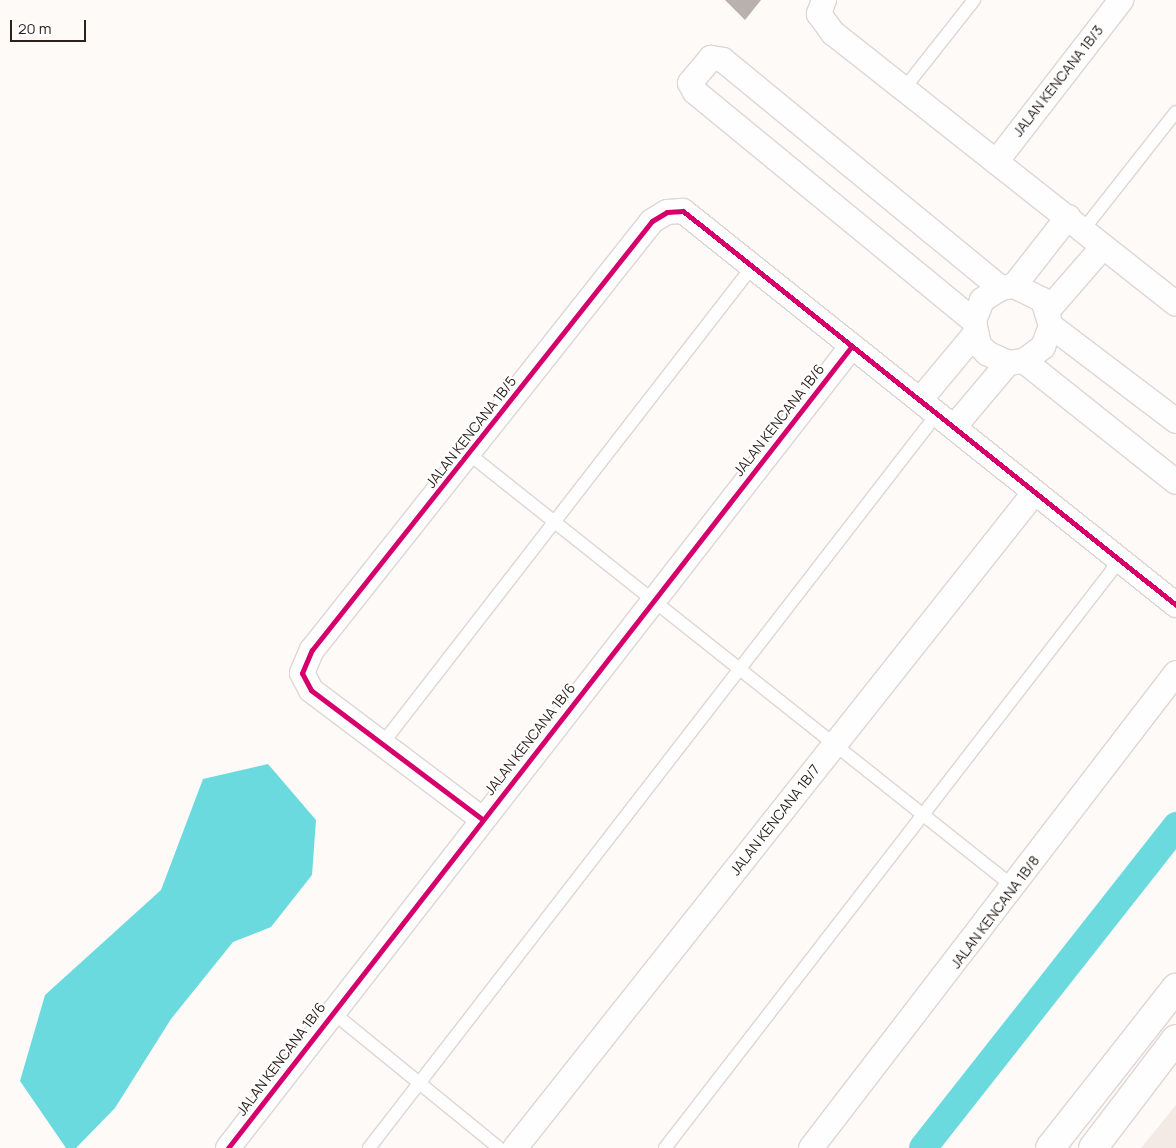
<!DOCTYPE html>
<style>
body{margin:0}
#map{position:relative;width:1176px;height:1148px;overflow:hidden;background:#fdfaf8;font-family:Manrope,sans-serif}
div>[style]{position:absolute}
.built>*{inset:0;background:#f4eae5}
.water>*{inset:0;background:#6bdadf}
.canal>*{height:28px;margin:-14px;padding:0 14px;transform-origin:14px;border-radius:14px;background:#6bdadf}
.building>*{inset:0;background:#b8b1ae}
.roads{filter:drop-shadow(1px 0 #dfd6d3) drop-shadow(-1px 0 #dfd6d3) drop-shadow(0 1px #dfd6d3) drop-shadow(0 -1px #dfd6d3)}
.service>*{height:12px;margin:-6px;padding:0 6px;transform-origin:6px;border-radius:6px;background:#fffefe}
.minor>*{height:24px;margin:-12px;padding:0 12px;transform-origin:12px;border-radius:12px;background:#fffefe}
.tertiary>*{height:28px;margin:-14px;padding:0 14px;transform-origin:14px;border-radius:14px;background:#fffefe}
.cycleway>*{height:5px;margin:-2.5px;padding:0 2.5px;transform-origin:2.5px;border-radius:2.5px;background:#d6006c}
span{translate:-50% -50%;white-space:nowrap;text-align:center;line-height:1.15;-webkit-text-stroke:4px #fff;paint-order:stroke}
.street-label{font-size:14px;color:#2c211b}
.scale{position:absolute;left:10px;top:20px;width:76px;height:22px;box-sizing:border-box;border:2px solid #2c211b;border-top:0;padding-left:6px;font-size:15px;line-height:18px;white-space:nowrap;color:#2c211b;-webkit-text-stroke:4px #fff;paint-order:stroke}
</style>
<div id="map">
<div class="built">
<div style="clip-path:polygon(1176px 1105px,1176px 1148px,1141px 1148px)"></div>
</div>
<div class="water">
<div style="clip-path:polygon(268px 764px,316px 820px,312px 875px,271px 927px,233px 942px,171px 1019px,115px 1108px,76px 1148px,66px 1148px,20px 1081px,45px 995px,161px 890px,203px 779px)"></div>
</div>
<div class="canal">
<div style="left:923px;top:1148px;width:410px;rotate:-51.8deg"></div>
</div>
<div class="building">
<div style="clip-path:polygon(725px 0,761px 0,745px 20px)"></div>
</div>
<div class="roads">
<div class="service">
<div style="left:903px;top:90px;width:115px;rotate:-51.7deg"></div>
<div style="left:1083px;top:230px;width:150px;rotate:-51.8deg"></div>
<div style="left:469px;top:454px;width:696px;rotate:38.47deg"></div>
<div style="left:382px;top:744px;width:604px;rotate:-52.2deg"></div>
<div style="left:331px;top:1011px;width:217px;rotate:39.2deg"></div>
<div style="left:369px;top:1148px;width:928px;rotate:-52.27deg"></div>
<div style="left:665px;top:1148px;width:743px;rotate:-52.27deg"></div>
</div>
<div class="minor">
<div style="left:824px;top:0;width:15px;rotate:110deg"></div>
<div style="left:819px;top:14px;width:24px;rotate:54deg"></div>
<div style="left:833px;top:33px;width:437px;rotate:38.3deg"></div>
<div style="left:996px;top:162px;width:205px;rotate:-52.3deg"></div>
<div style="left:1014px;top:286px;width:88px;rotate:-52deg"></div>
<div style="left:1048px;top:310px;width:84px;rotate:-48.9deg"></div>
<div style="left:974px;top:321px;width:22px;rotate:-69deg"></div>
<div style="left:982px;top:300px;width:22px;rotate:-32deg"></div>
<div style="left:1001px;top:288px;width:13px;rotate:-9deg"></div>
<div style="left:1014px;top:286px;width:32px;rotate:26deg"></div>
<div style="left:1043px;top:300px;width:27px;rotate:73deg"></div>
<div style="left:1051px;top:326px;width:22px;rotate:111deg"></div>
<div style="left:1043px;top:347px;width:24px;rotate:144deg"></div>
<div style="left:1024px;top:361px;width:16px;rotate:173deg"></div>
<div style="left:1008px;top:363px;width:23px;rotate:-155deg"></div>
<div style="left:987px;top:353px;width:11px;rotate:-135deg"></div>
<div style="left:979px;top:345px;width:25px;rotate:-102deg"></div>
<div style="left:974px;top:321px;width:361px;rotate:-140.6deg"></div>
<div style="left:695px;top:92px;width:10px;rotate:-119deg"></div>
<div style="left:690px;top:83px;width:33px;rotate:-50deg"></div>
<div style="left:711px;top:58px;width:12px;rotate:9deg"></div>
<div style="left:723px;top:60px;width:360px;rotate:39.4deg"></div>
<div style="left:1051px;top:326px;width:157px;rotate:37.2deg"></div>
<div style="left:1024px;top:361px;width:194px;rotate:38.5deg"></div>
<div style="left:920px;top:400px;width:86px;rotate:-50.2deg"></div>
<div style="left:954px;top:427px;width:84px;rotate:-49.8deg"></div>
<div style="left:482px;top:819px;width:214px;rotate:-143deg"></div>
<div style="left:311px;top:690px;width:19px;rotate:-118deg"></div>
<div style="left:302px;top:673px;width:25px;rotate:-67deg"></div>
<div style="left:312px;top:650px;width:547px;rotate:-51.6deg"></div>
<div style="left:652px;top:221px;width:17px;rotate:-31deg"></div>
<div style="left:667px;top:212px;width:16px;rotate:-4deg"></div>
<div style="left:683px;top:211px;width:631px;rotate:38.63deg"></div>
<div style="left:228px;top:1148px;width:1016px;rotate:-52.12deg"></div>
<div style="left:515px;top:1148px;width:837px;rotate:-51.6deg"></div>
<div style="left:811px;top:1148px;width:599px;rotate:-52.46deg"></div>
</div>
<div class="tertiary">
<div style="left:1050px;top:1148px;width:204px;rotate:-51.8deg"></div>
<div style="left:1093px;top:1148px;width:137px;rotate:-52.7deg"></div>
</div>
</div>
<div class="cycleway">
<div style="left:482px;top:819px;width:214px;rotate:-143deg"></div>
<div style="left:311px;top:690px;width:19px;rotate:-118deg"></div>
<div style="left:302px;top:673px;width:25px;rotate:-67deg"></div>
<div style="left:312px;top:650px;width:547px;rotate:-51.6deg"></div>
<div style="left:652px;top:221px;width:17px;rotate:-31deg"></div>
<div style="left:667px;top:212px;width:16px;rotate:-4deg"></div>
<div style="left:683px;top:211px;width:631px;rotate:38.63deg"></div>
<div style="left:228px;top:1148px;width:1016px;rotate:-52.12deg"></div>
</div>
<div class="street-label">
<span style="left:1058px;top:81px;rotate:-52deg">JALAN KENCANA 1B/3</span>
<span style="left:779px;top:420px;rotate:-52deg">JALAN KENCANA 1B/6</span>
<span style="left:471px;top:432px;rotate:-52deg">JALAN KENCANA 1B/5</span>
<span style="left:530px;top:739px;rotate:-52deg">JALAN KENCANA 1B/6</span>
<span style="left:775px;top:820px;rotate:-52deg">JALAN KENCANA 1B/7</span>
<span style="left:995px;top:912px;rotate:-53deg">JALAN KENCANA 1B/8</span>
<span style="left:281px;top:1059px;rotate:-53deg">JALAN KENCANA 1B/6</span>
</div>
<div class="scale">20 m</div>
</div>
